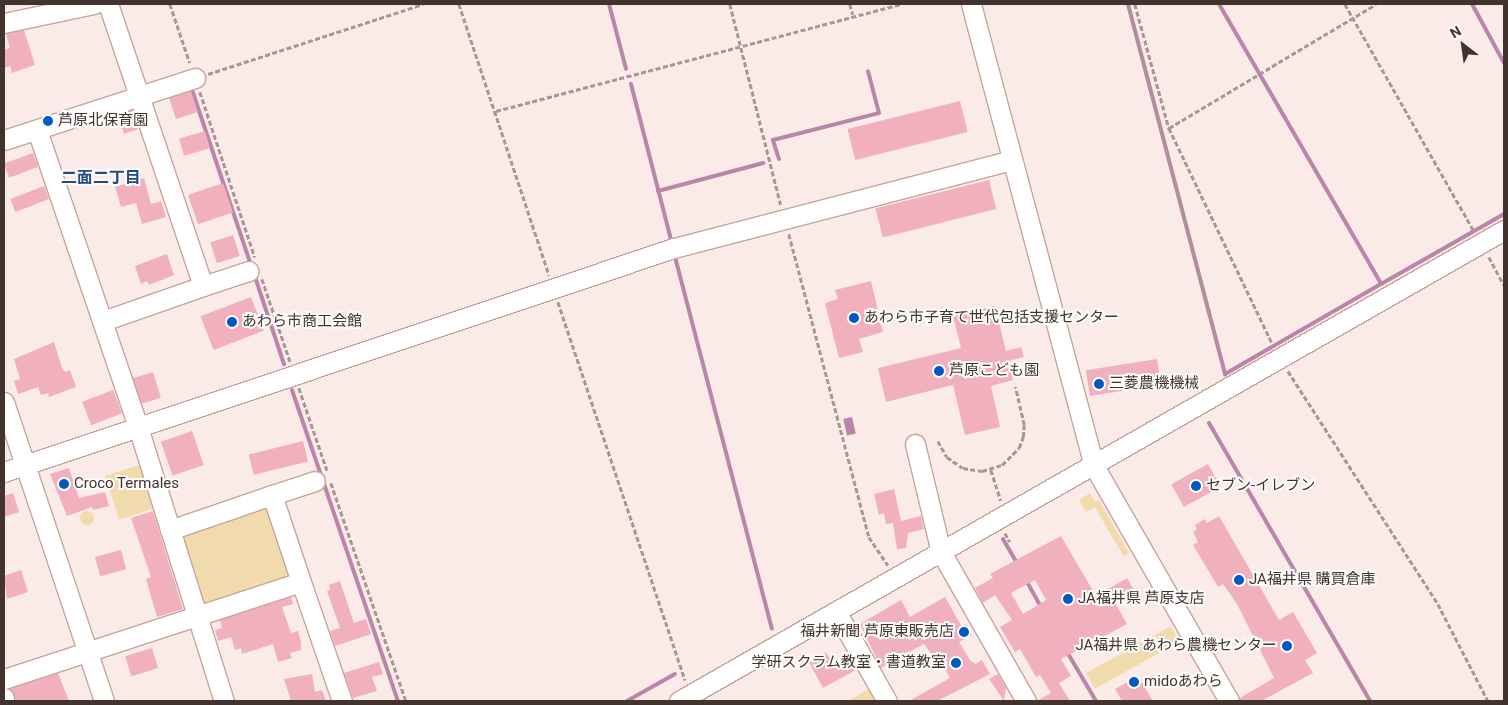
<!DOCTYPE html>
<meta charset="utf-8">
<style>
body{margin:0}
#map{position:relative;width:1508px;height:705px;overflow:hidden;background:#fbebe8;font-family:Roboto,"Noto Sans JP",sans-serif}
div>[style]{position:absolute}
.green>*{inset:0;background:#f1dbac;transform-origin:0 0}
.round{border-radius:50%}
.water>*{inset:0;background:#b986a9;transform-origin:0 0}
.stream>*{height:4px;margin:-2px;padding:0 2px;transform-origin:2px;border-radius:2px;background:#b986a9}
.building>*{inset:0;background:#f1b0bd;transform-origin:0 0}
.path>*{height:2.5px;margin-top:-1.25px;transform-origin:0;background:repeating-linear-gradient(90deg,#a69793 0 5px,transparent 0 7.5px)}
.roads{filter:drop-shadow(1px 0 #c8a39b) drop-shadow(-1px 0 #c8a39b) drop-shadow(0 1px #c8a39b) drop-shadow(0 -1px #c8a39b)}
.minor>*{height:19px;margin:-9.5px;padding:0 9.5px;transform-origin:9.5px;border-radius:9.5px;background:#fff}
.dots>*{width:14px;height:14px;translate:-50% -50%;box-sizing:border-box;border:2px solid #fcfcfc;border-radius:50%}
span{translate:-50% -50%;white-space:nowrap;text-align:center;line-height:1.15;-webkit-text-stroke:4px #fcfcfc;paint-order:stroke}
.poi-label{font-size:15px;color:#42332f}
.left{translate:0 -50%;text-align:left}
.right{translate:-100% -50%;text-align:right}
.neighbourhood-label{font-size:16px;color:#254a7f;font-weight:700}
.frame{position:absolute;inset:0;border:5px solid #42332f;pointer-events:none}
.north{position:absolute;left:1438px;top:20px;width:50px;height:50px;-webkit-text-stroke:4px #fcfcfc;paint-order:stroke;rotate:330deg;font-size:14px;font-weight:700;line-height:20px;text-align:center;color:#42332f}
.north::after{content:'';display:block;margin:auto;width:18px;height:22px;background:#42332f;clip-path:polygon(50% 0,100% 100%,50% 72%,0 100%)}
</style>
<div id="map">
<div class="green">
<div style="left:142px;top:464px;width:46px;height:39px;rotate:72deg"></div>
<div style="clip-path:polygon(1090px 493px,1095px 502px,1099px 500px,1129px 553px,1124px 557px,1095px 507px,1086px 512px,1079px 500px)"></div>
<div style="left:267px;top:504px;width:78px;height:91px;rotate:72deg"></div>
<div class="round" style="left:80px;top:511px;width:14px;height:14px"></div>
<div style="left:1171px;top:626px;width:18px;height:97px;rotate:61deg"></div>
<div style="clip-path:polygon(871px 688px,879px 701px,848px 701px)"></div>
</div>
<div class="water">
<div style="left:852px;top:417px;width:17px;height:9px;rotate:77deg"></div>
</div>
<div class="stream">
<div style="left:609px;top:4px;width:67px;rotate:75.3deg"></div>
<div style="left:1128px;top:4px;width:383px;rotate:75.3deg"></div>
<div style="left:1225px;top:374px;width:180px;rotate:-30deg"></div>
<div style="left:1219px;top:4px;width:323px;rotate:59.9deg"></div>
<div style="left:1381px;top:284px;width:142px;rotate:-29.6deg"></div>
<div style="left:1472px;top:4px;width:67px;rotate:61.5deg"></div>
<div style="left:631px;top:84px;width:165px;rotate:75.6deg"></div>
<div style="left:191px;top:87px;width:188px;rotate:71.4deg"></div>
<div style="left:779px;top:159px;width:20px;rotate:-108deg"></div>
<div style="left:773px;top:140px;width:109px;rotate:-14.3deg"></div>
<div style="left:879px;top:113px;width:43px;rotate:-104.7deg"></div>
<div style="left:658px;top:191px;width:109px;rotate:-14.9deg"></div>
<div style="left:674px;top:253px;width:388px;rotate:75.4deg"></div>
<div style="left:254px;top:274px;width:95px;rotate:71.6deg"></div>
<div style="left:292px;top:390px;width:329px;rotate:71.2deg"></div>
<div style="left:1209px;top:423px;width:321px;rotate:59.9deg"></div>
<div style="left:1003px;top:539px;width:28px;rotate:60deg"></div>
<div style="left:1026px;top:580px;width:31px;rotate:61deg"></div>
<div style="left:1067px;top:652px;width:57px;rotate:59.4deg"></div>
<div style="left:627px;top:701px;width:55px;rotate:-29.4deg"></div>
</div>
<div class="building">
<div style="clip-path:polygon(24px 30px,35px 65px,12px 73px,10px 66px,4px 68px,4px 50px,10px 48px,6px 34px)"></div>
<div style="left:191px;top:91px;width:22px;height:23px;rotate:72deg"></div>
<div style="left:960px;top:101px;width:32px;height:116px;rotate:76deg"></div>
<div style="left:132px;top:110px;width:20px;height:15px;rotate:72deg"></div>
<div style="left:205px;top:131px;width:18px;height:27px;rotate:74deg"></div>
<div style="left:33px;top:153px;width:15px;height:31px;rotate:70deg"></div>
<div style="clip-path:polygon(144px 178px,151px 204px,161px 201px,166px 217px,142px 224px,136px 203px,121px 207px,115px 187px)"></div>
<div style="left:989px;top:180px;width:30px;height:117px;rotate:76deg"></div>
<div style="left:223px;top:183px;width:31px;height:37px;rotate:71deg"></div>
<div style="left:44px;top:186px;width:14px;height:36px;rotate:69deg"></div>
<div style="left:233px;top:235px;width:22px;height:24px;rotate:72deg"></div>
<div style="clip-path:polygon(167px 254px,174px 275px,149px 285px,147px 281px,141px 284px,135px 266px)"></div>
<div style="clip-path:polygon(871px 281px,883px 332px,859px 339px,863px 352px,839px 358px,825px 303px,838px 299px,835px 290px)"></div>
<div style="left:251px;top:297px;width:36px;height:54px;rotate:69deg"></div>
<div style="clip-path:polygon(995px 306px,1006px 351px,1021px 347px,1024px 357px,1008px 361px,1013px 380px,991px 386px,1000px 427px,965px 435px,953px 385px,886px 402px,878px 368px,961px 348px,953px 316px)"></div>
<div style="clip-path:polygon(54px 342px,62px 368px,65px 372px,70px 370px,76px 387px,49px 397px,48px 393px,41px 395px,38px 387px,18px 394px,14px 381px,20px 379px,14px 359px)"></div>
<div style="left:1157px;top:359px;width:26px;height:72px;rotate:81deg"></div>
<div style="left:153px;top:372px;width:27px;height:21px;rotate:73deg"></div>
<div style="left:113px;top:390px;width:25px;height:33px;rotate:69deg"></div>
<div style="left:192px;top:431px;width:36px;height:33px;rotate:71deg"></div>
<div style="left:303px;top:441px;width:21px;height:56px;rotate:76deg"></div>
<div style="left:1208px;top:464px;width:26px;height:42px;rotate:61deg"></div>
<div style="clip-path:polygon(69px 468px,79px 498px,105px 492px,109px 506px,93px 510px,92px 507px,67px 516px,50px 474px)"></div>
<div style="clip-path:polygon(894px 489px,901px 521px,921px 516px,924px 529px,908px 533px,906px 548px,897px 549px,893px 523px,886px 524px,884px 513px,879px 515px,874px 494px)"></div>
<div style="clip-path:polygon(13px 493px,19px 512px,4px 517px,4px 496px)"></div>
<div style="clip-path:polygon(153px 511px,183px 609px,157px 617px,146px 579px,151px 577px,131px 518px)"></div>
<div style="clip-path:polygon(1219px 516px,1279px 620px,1293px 612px,1317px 653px,1305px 660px,1313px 673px,1261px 701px,1240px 701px,1240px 698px,1274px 678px,1237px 604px,1223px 584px,1218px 587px,1193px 545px,1198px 542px,1193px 532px,1197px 529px,1195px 525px,1205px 519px,1207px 523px)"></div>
<div style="clip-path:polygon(evenodd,1061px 536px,1096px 596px,1127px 578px,1134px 590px,1114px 601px,1127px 624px,1061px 659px,1071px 676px,1059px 683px,1070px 701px,1037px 701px,1051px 693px,1040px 675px,1036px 677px,1020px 649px,1015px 652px,1000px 627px,1012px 620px,995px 595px,983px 603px,975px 588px,993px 578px,990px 574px,1061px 536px,1035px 580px,1046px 600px,1023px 614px,1011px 593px,1035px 580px)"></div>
<div style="left:121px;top:550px;width:20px;height:27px;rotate:75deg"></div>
<div style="clip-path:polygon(21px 570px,28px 592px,7px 599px,4px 576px)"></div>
<div style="clip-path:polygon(340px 581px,354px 623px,366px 619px,371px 634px,335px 646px,330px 631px,340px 628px,327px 591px,330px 590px,329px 585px)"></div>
<div style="clip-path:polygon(291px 597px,293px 604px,282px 607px,291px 633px,298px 631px,301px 642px,301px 650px,290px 653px,292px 658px,278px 662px,273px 644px,242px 654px,241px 648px,235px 650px,231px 637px,218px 641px,215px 630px,222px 628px,220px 620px)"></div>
<div style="clip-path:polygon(945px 597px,962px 627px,966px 624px,972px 635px,959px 642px,970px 660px,975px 664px,982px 660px,990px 674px,937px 701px,909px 701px,950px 678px,940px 660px,937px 662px,924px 644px,881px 668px,860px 624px,901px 600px,910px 617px)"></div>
<div style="left:152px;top:648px;width:21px;height:28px;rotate:73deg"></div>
<div style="clip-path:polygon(826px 652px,836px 669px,851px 661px,856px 670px,823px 688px,809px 662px)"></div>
<div style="clip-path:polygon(379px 662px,383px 674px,372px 677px,377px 691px,353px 698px,344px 673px)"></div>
<div style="clip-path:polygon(58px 673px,69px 701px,15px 701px,10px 689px)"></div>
<div style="clip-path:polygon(312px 674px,315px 692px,322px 690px,326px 701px,291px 701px,284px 679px)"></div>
<div style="clip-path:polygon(998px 674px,1006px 688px,1004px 701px,989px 679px)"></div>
<div style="clip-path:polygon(1138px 676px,1153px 701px,1122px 701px,1115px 689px)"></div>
</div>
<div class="path">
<div style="left:170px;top:4px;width:62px;rotate:71.3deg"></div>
<div style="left:459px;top:4px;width:286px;rotate:71.6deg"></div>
<div style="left:730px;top:4px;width:207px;rotate:75.8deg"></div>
<div style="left:850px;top:4px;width:11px;rotate:75deg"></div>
<div style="left:1128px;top:4px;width:343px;rotate:75.2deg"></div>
<div style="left:1135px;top:4px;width:129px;rotate:74.7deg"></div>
<div style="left:1169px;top:128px;width:241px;rotate:64.4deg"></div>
<div style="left:1345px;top:4px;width:261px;rotate:60.4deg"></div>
<div style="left:208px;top:74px;width:226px;rotate:-18deg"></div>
<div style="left:200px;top:92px;width:174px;rotate:71.6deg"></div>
<div style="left:496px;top:111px;width:418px;rotate:-14.8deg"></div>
<div style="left:1169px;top:128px;width:241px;rotate:-30.9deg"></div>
<div style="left:789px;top:234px;width:313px;rotate:75.2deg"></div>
<div style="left:869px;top:537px;width:34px;rotate:56deg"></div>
<div style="left:1489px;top:257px;width:32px;rotate:62deg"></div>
<div style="left:262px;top:279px;width:87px;rotate:71.1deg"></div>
<div style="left:558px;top:302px;width:399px;rotate:71.4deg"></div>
<div style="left:1288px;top:371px;width:277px;rotate:57.2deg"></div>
<div style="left:1438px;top:604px;width:109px;rotate:62.7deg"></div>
<div style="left:299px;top:388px;width:87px;rotate:71.1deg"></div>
<div style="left:938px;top:441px;width:18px;rotate:61deg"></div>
<div style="left:947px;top:457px;width:19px;rotate:35deg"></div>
<div style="left:963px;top:468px;width:19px;rotate:9deg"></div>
<div style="left:982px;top:471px;width:21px;rotate:-17deg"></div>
<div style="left:1002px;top:465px;width:24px;rotate:-45deg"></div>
<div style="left:1019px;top:448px;width:12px;rotate:-70deg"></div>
<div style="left:1023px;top:437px;width:12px;rotate:-85deg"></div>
<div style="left:1024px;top:425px;width:39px;rotate:-103deg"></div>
<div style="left:991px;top:470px;width:32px;rotate:72deg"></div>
<div style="left:331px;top:483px;width:231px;rotate:71deg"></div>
<div style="left:1005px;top:533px;width:10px;rotate:61deg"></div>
</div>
<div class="roads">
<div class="minor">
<div style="left:971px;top:4px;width:478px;rotate:75.1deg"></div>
<div style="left:1094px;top:466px;width:271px;rotate:60.1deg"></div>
<div style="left:4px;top:23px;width:92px;rotate:-11.9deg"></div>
<div style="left:37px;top:130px;width:314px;rotate:71.2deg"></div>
<div style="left:138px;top:427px;width:287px;rotate:72.6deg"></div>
<div style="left:4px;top:140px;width:201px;rotate:-18deg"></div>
<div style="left:203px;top:286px;width:48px;rotate:-18.1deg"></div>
<div style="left:103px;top:321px;width:106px;rotate:-19.3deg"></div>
<div style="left:203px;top:286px;width:298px;rotate:-108.6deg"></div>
<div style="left:4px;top:402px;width:315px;rotate:71.5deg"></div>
<div style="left:915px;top:444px;width:111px;rotate:76.5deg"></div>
<div style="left:941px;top:552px;width:172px;rotate:60.3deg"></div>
<div style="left:4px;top:472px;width:706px;rotate:-18.49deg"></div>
<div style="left:674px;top:248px;width:349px;rotate:-14.6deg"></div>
<div style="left:272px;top:495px;width:45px;rotate:-18deg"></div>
<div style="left:301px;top:582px;width:126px;rotate:71deg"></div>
<div style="left:837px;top:613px;width:101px;rotate:60.4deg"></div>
<div style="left:4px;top:679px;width:312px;rotate:-18.1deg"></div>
<div style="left:301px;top:582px;width:92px;rotate:-108.4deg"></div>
<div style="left:272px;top:495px;width:108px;rotate:161.1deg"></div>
<div style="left:4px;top:698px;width:3px;rotate:90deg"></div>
<div style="left:679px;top:701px;width:950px;rotate:-29.72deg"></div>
</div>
</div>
<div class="dots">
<div style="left:48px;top:121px;background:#0059c2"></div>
<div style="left:854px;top:318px;background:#0059c2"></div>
<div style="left:232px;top:322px;background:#0059c2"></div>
<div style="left:939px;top:371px;background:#0059c2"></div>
<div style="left:1099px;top:384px;background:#0059c2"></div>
<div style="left:64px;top:484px;background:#0059c2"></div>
<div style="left:1196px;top:486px;background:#0059c2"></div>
<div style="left:1239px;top:580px;background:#0059c2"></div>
<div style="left:1068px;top:599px;background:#0059c2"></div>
<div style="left:964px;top:632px;background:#0059c2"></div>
<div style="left:1287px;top:646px;background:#0059c2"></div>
<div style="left:956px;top:663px;background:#0059c2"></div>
<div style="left:1134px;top:682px;background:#0059c2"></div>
</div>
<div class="poi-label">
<span class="left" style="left:58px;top:121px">芦原北保育園</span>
<span class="left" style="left:864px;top:318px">あわら市子育て世代包括支援センター</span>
<span class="left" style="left:242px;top:322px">あわら市商工会館</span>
<span class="left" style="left:949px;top:371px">芦原こども園</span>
<span class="left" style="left:1109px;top:384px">三菱農機機械</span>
<span class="left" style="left:74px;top:484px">Croco Termales</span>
<span class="left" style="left:1206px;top:486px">セブン-イレブン</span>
<span class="left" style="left:1249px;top:580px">JA福井県 購買倉庫</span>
<span class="left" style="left:1078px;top:599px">JA福井県 芦原支店</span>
<span class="right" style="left:954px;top:632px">福井新聞 芦原東販売店</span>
<span class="right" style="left:1277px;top:646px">JA福井県 あわら農機センター</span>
<span class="right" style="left:946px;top:663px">学研スクラム教室・書道教室</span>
<span class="left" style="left:1144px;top:682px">midoあわら</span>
</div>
<div class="neighbourhood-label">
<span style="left:101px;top:178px">二面二丁目</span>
</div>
<div class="frame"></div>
<div class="north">N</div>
</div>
